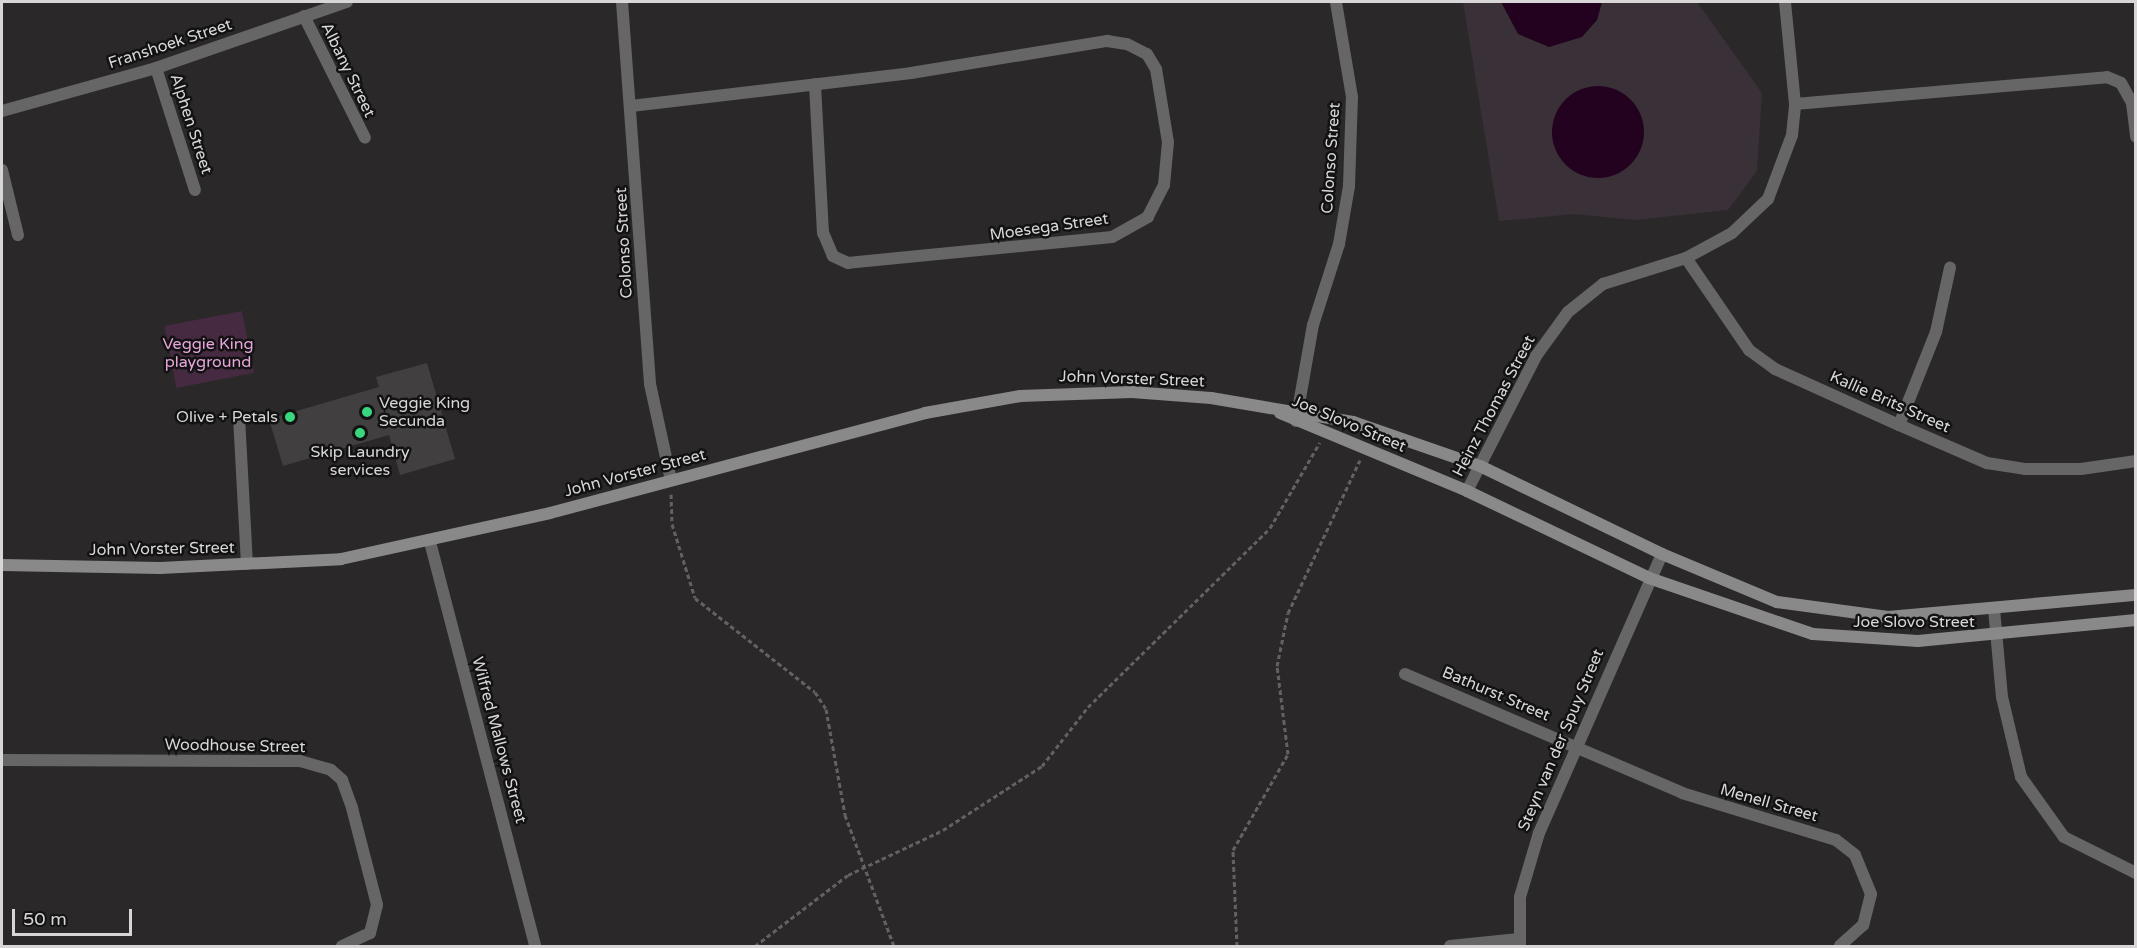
<!DOCTYPE html>
<style>
body{margin:0}
#map{position:relative;width:2137px;height:948px;overflow:hidden;background:#2b282a;font-family:"Varela Round",sans-serif}
div>[style]{position:absolute}
.built>*{inset:0;background:#393137}
.green>*{inset:0;background:#462a41;transform-origin:0 0}
.water>*{inset:0;background:#23021f}
.round{border-radius:50%}
.building>*{inset:0;background:#413f40}
.path>*{height:3px;margin-top:-1.5px;transform-origin:0;background:repeating-linear-gradient(90deg,#646163 0 4.5px,transparent 0 7.5px)}
.street>*{height:12px;margin:-6px;padding:0 6px;transform-origin:6px;border-radius:6px;background:#676667}
.secondary>*{height:12px;margin:-6px;padding:0 6px;transform-origin:6px;border-radius:6px;background:#8a898a}
.dots>*{width:16px;height:16px;translate:-50% -50%;box-sizing:border-box;border:3px solid #121212;border-radius:50%}
span{translate:-50% -50%;white-space:nowrap;text-align:center;line-height:1.15;-webkit-text-stroke:5px #121212;paint-order:stroke}
.street-label{font-size:16px;color:#d8d6d7}
.park-label{font-size:16px;color:#e8a5db}
.poi-label{font-size:16px;color:#d8d6d7}
.left{translate:0 -50%;text-align:left}
.right{translate:-100% -50%;text-align:right}
.frame{position:absolute;inset:0;border:3px solid #d8d6d7;pointer-events:none}
.scale{position:absolute;left:12px;top:909px;width:120px;height:27px;box-sizing:border-box;border:3px solid #d8d6d7;border-top:0;padding-left:8px;font-size:18px;line-height:21px;white-space:nowrap;color:#d8d6d7;-webkit-text-stroke:4px #121212;paint-order:stroke}
</style>
<div id="map">
<div class="built">
<div style="clip-path:polygon(1463px 2px,1697px 2px,1762px 93px,1757px 171px,1728px 210px,1635px 220px,1574px 214px,1499px 221px)"></div>
</div>
<div class="green">
<div style="left:242px;top:311px;width:63px;height:79px;rotate:79deg"></div>
</div>
<div class="water">
<div style="clip-path:polygon(1501px 2px,1602px 2px,1597px 20px,1582px 37px,1549px 47px,1518px 34px)"></div>
<div class="round" style="left:1552px;top:86px;width:92px;height:92px"></div>
</div>
<div class="building">
<div style="clip-path:polygon(427px 363px,455px 459px,400px 475px,389px 435px,283px 466px,269px 419px,379px 387px,376px 377px)"></div>
</div>
<div class="path">
<div style="left:671px;top:494px;width:30px;rotate:88deg"></div>
<div style="left:672px;top:524px;width:77px;rotate:72.7deg"></div>
<div style="left:695px;top:598px;width:152px;rotate:38.1deg"></div>
<div style="left:815px;top:692px;width:20px;rotate:57deg"></div>
<div style="left:826px;top:709px;width:108px;rotate:79.8deg"></div>
<div style="left:845px;top:815px;width:140px;rotate:69.5deg"></div>
<div style="left:755px;top:946px;width:117px;rotate:-37.4deg"></div>
<div style="left:848px;top:875px;width:105px;rotate:-25.3deg"></div>
<div style="left:943px;top:830px;width:118px;rotate:-32.9deg"></div>
<div style="left:1042px;top:766px;width:75px;rotate:-52.1deg"></div>
<div style="left:1088px;top:707px;width:255px;rotate:-44.5deg"></div>
<div style="left:1270px;top:528px;width:99px;rotate:-59.8deg"></div>
<div style="left:1237px;top:946px;width:96px;rotate:-92.4deg"></div>
<div style="left:1233px;top:850px;width:111px;rotate:-60.2deg"></div>
<div style="left:1288px;top:754px;width:89px;rotate:-97.1deg"></div>
<div style="left:1277px;top:666px;width:54px;rotate:-78.3deg"></div>
<div style="left:1288px;top:613px;width:169px;rotate:-64.8deg"></div>
</div>
<div class="street">
<div style="left:622px;top:2px;width:383px;rotate:85.8deg"></div>
<div style="left:650px;top:384px;width:98px;rotate:77.7deg"></div>
<div style="left:304px;top:16px;width:136px;rotate:63.4deg"></div>
<div style="left:156px;top:68px;width:128px;rotate:72.3deg"></div>
<div style="left:1795px;top:104px;width:313px;rotate:-4.9deg"></div>
<div style="left:2107px;top:77px;width:15px;rotate:23deg"></div>
<div style="left:2121px;top:83px;width:23px;rotate:61deg"></div>
<div style="left:2132px;top:103px;width:34px;rotate:83deg"></div>
<div style="left:631px;top:106px;width:282px;rotate:-6.7deg"></div>
<div style="left:911px;top:73px;width:199px;rotate:-9.3deg"></div>
<div style="left:1107px;top:41px;width:20px;rotate:9deg"></div>
<div style="left:1127px;top:44px;width:22px;rotate:27deg"></div>
<div style="left:1147px;top:54px;width:17px;rotate:59deg"></div>
<div style="left:1156px;top:69px;width:74px;rotate:80.7deg"></div>
<div style="left:1168px;top:142px;width:43px;rotate:95.3deg"></div>
<div style="left:1164px;top:185px;width:36px;rotate:117deg"></div>
<div style="left:1148px;top:217px;width:41px;rotate:150.9deg"></div>
<div style="left:1112px;top:237px;width:265px;rotate:174.4deg"></div>
<div style="left:848px;top:263px;width:17px;rotate:-155deg"></div>
<div style="left:833px;top:256px;width:25px;rotate:-113deg"></div>
<div style="left:823px;top:233px;width:149px;rotate:-93.1deg"></div>
<div style="left:2px;top:111px;width:160px;rotate:-15.6deg"></div>
<div style="left:156px;top:68px;width:202px;rotate:-19.1deg"></div>
<div style="left:2px;top:170px;width:67px;rotate:76.2deg"></div>
<div style="left:1686px;top:258px;width:112px;rotate:55.6deg"></div>
<div style="left:1749px;top:350px;width:32px;rotate:36deg"></div>
<div style="left:1775px;top:369px;width:136px;rotate:24.3deg"></div>
<div style="left:1899px;top:425px;width:96px;rotate:23.4deg"></div>
<div style="left:1987px;top:463px;width:38px;rotate:9deg"></div>
<div style="left:2025px;top:469px;width:56px"></div>
<div style="left:2081px;top:469px;width:56px;rotate:-8.3deg"></div>
<div style="left:239px;top:417px;width:147px;rotate:86.9deg"></div>
<div style="left:1296px;top:421px;width:97px;rotate:-80deg"></div>
<div style="left:1313px;top:325px;width:85px;rotate:-72.2deg"></div>
<div style="left:1339px;top:244px;width:59px;rotate:-80.2deg"></div>
<div style="left:1349px;top:186px;width:89px;rotate:-88.1deg"></div>
<div style="left:1352px;top:97px;width:96px;rotate:-99.6deg"></div>
<div style="left:1899px;top:425px;width:100px;rotate:-68.3deg"></div>
<div style="left:1936px;top:332px;width:66px;rotate:-77.7deg"></div>
<div style="left:1467px;top:491px;width:152px;rotate:-62.9deg"></div>
<div style="left:1536px;top:356px;width:54px;rotate:-54deg"></div>
<div style="left:1568px;top:312px;width:45px;rotate:-38.7deg"></div>
<div style="left:1603px;top:284px;width:87px;rotate:-17.4deg"></div>
<div style="left:1686px;top:258px;width:52px;rotate:-28.5deg"></div>
<div style="left:1732px;top:233px;width:50px;rotate:-43.4deg"></div>
<div style="left:1768px;top:199px;width:68px;rotate:-69.4deg"></div>
<div style="left:1792px;top:135px;width:31px;rotate:-84deg"></div>
<div style="left:1795px;top:104px;width:102px;rotate:-95.6deg"></div>
<div style="left:430px;top:542px;width:417px;rotate:75.4deg"></div>
<div style="left:1994px;top:609px;width:88px;rotate:84.8deg"></div>
<div style="left:2002px;top:697px;width:82px;rotate:76.6deg"></div>
<div style="left:2021px;top:777px;width:74px;rotate:54.4deg"></div>
<div style="left:2064px;top:837px;width:80px;rotate:26.6deg"></div>
<div style="left:1405px;top:674px;width:301px;rotate:23.2deg"></div>
<div style="left:1682px;top:793px;width:161px;rotate:17deg"></div>
<div style="left:1836px;top:840px;width:24px;rotate:38deg"></div>
<div style="left:1855px;top:855px;width:42px;rotate:67.7deg"></div>
<div style="left:1871px;top:894px;width:32px;rotate:104deg"></div>
<div style="left:1863px;top:925px;width:31px;rotate:138deg"></div>
<div style="left:2px;top:760px;width:298px;rotate:0.2deg"></div>
<div style="left:300px;top:761px;width:32px;rotate:16deg"></div>
<div style="left:331px;top:770px;width:15px;rotate:42deg"></div>
<div style="left:342px;top:780px;width:30px;rotate:70deg"></div>
<div style="left:352px;top:808px;width:100px;rotate:75.5deg"></div>
<div style="left:377px;top:905px;width:29px;rotate:104deg"></div>
<div style="left:370px;top:933px;width:31px;rotate:155deg"></div>
<div style="left:1450px;top:946px;width:69px;rotate:-5.8deg"></div>
<div style="left:1520px;top:946px;width:49px;rotate:-90deg"></div>
<div style="left:1520px;top:897px;width:67px;rotate:-73.5deg"></div>
<div style="left:1539px;top:833px;width:305px;rotate:-66.2deg"></div>
</div>
<div class="secondary">
<div style="left:1280px;top:413px;width:203px;rotate:22.6deg"></div>
<div style="left:1467px;top:491px;width:202px;rotate:25.5deg"></div>
<div style="left:1649px;top:578px;width:173px;rotate:18.9deg"></div>
<div style="left:1813px;top:634px;width:105px;rotate:3.8deg"></div>
<div style="left:1918px;top:641px;width:219px;rotate:-5.5deg"></div>
<div style="left:2px;top:565px;width:158px;rotate:1.1deg"></div>
<div style="left:160px;top:568px;width:181px;rotate:-2.8deg"></div>
<div style="left:341px;top:559px;width:214px;rotate:-12.4deg"></div>
<div style="left:550px;top:513px;width:388px;rotate:-14.9deg"></div>
<div style="left:925px;top:413px;width:97px;rotate:-10.1deg"></div>
<div style="left:1020px;top:396px;width:112px;rotate:-2deg"></div>
<div style="left:1132px;top:392px;width:79px;rotate:4.3deg"></div>
<div style="left:1211px;top:398px;width:144px;rotate:9.6deg"></div>
<div style="left:1353px;top:422px;width:134px;rotate:19.1deg"></div>
<div style="left:1480px;top:466px;width:202px;rotate:25.8deg"></div>
<div style="left:1662px;top:554px;width:125px;rotate:22.7deg"></div>
<div style="left:1777px;top:602px;width:112px;rotate:7.7deg"></div>
<div style="left:1888px;top:617px;width:249px;rotate:-5.1deg"></div>
</div>
<div class="dots">
<div style="left:367px;top:412px;background:#39d87f"></div>
<div style="left:290px;top:417px;background:#39d87f"></div>
<div style="left:360px;top:433px;background:#39d87f"></div>
</div>
<div class="street-label">
<span style="left:170px;top:44px;rotate:-18deg">Franshoek Street</span>
<span style="left:348px;top:70px;rotate:64deg">Albany Street</span>
<span style="left:191px;top:124px;rotate:72deg">Alphen Street</span>
<span style="left:1331px;top:158px;rotate:-86deg">Colonso Street</span>
<span style="left:1049px;top:227px;rotate:-8deg">Moesega Street</span>
<span style="left:624px;top:243px;rotate:-93deg">Colonso Street</span>
<span style="left:1132px;top:379px;rotate:2deg">John Vorster Street</span>
<span style="left:1890px;top:402px;rotate:24deg">Kallie Brits Street</span>
<span style="left:1494px;top:406px;rotate:-62deg">Heinz Thomas Street</span>
<span style="left:1349px;top:424px;rotate:23deg">Joe Slovo Street</span>
<span style="left:635px;top:473px;rotate:-15deg">John Vorster Street</span>
<span style="left:162px;top:549px;rotate:-1deg">John Vorster Street</span>
<span style="left:1914px;top:622px">Joe Slovo Street</span>
<span style="left:1496px;top:694px;rotate:23deg">Bathurst Street</span>
<span style="left:499px;top:740px;rotate:75deg">Wilfred Mallows Street</span>
<span style="left:1561px;top:740px;rotate:-67deg">Steyn van der Spuy Street</span>
<span style="left:235px;top:746px;rotate:1deg">Woodhouse Street</span>
<span style="left:1769px;top:803px;rotate:16deg">Menell Street</span>
</div>
<div class="park-label">
<span style="left:208px;top:353px">Veggie King<br>playground</span>
</div>
<div class="poi-label">
<span class="left" style="left:379px;top:412px">Veggie King<br>Secunda</span>
<span class="right" style="left:278px;top:417px">Olive + Petals</span>
<span style="left:360px;top:461px">Skip Laundry<br>services</span>
</div>
<div class="frame"></div>
<div class="scale">50 m</div>
</div>
